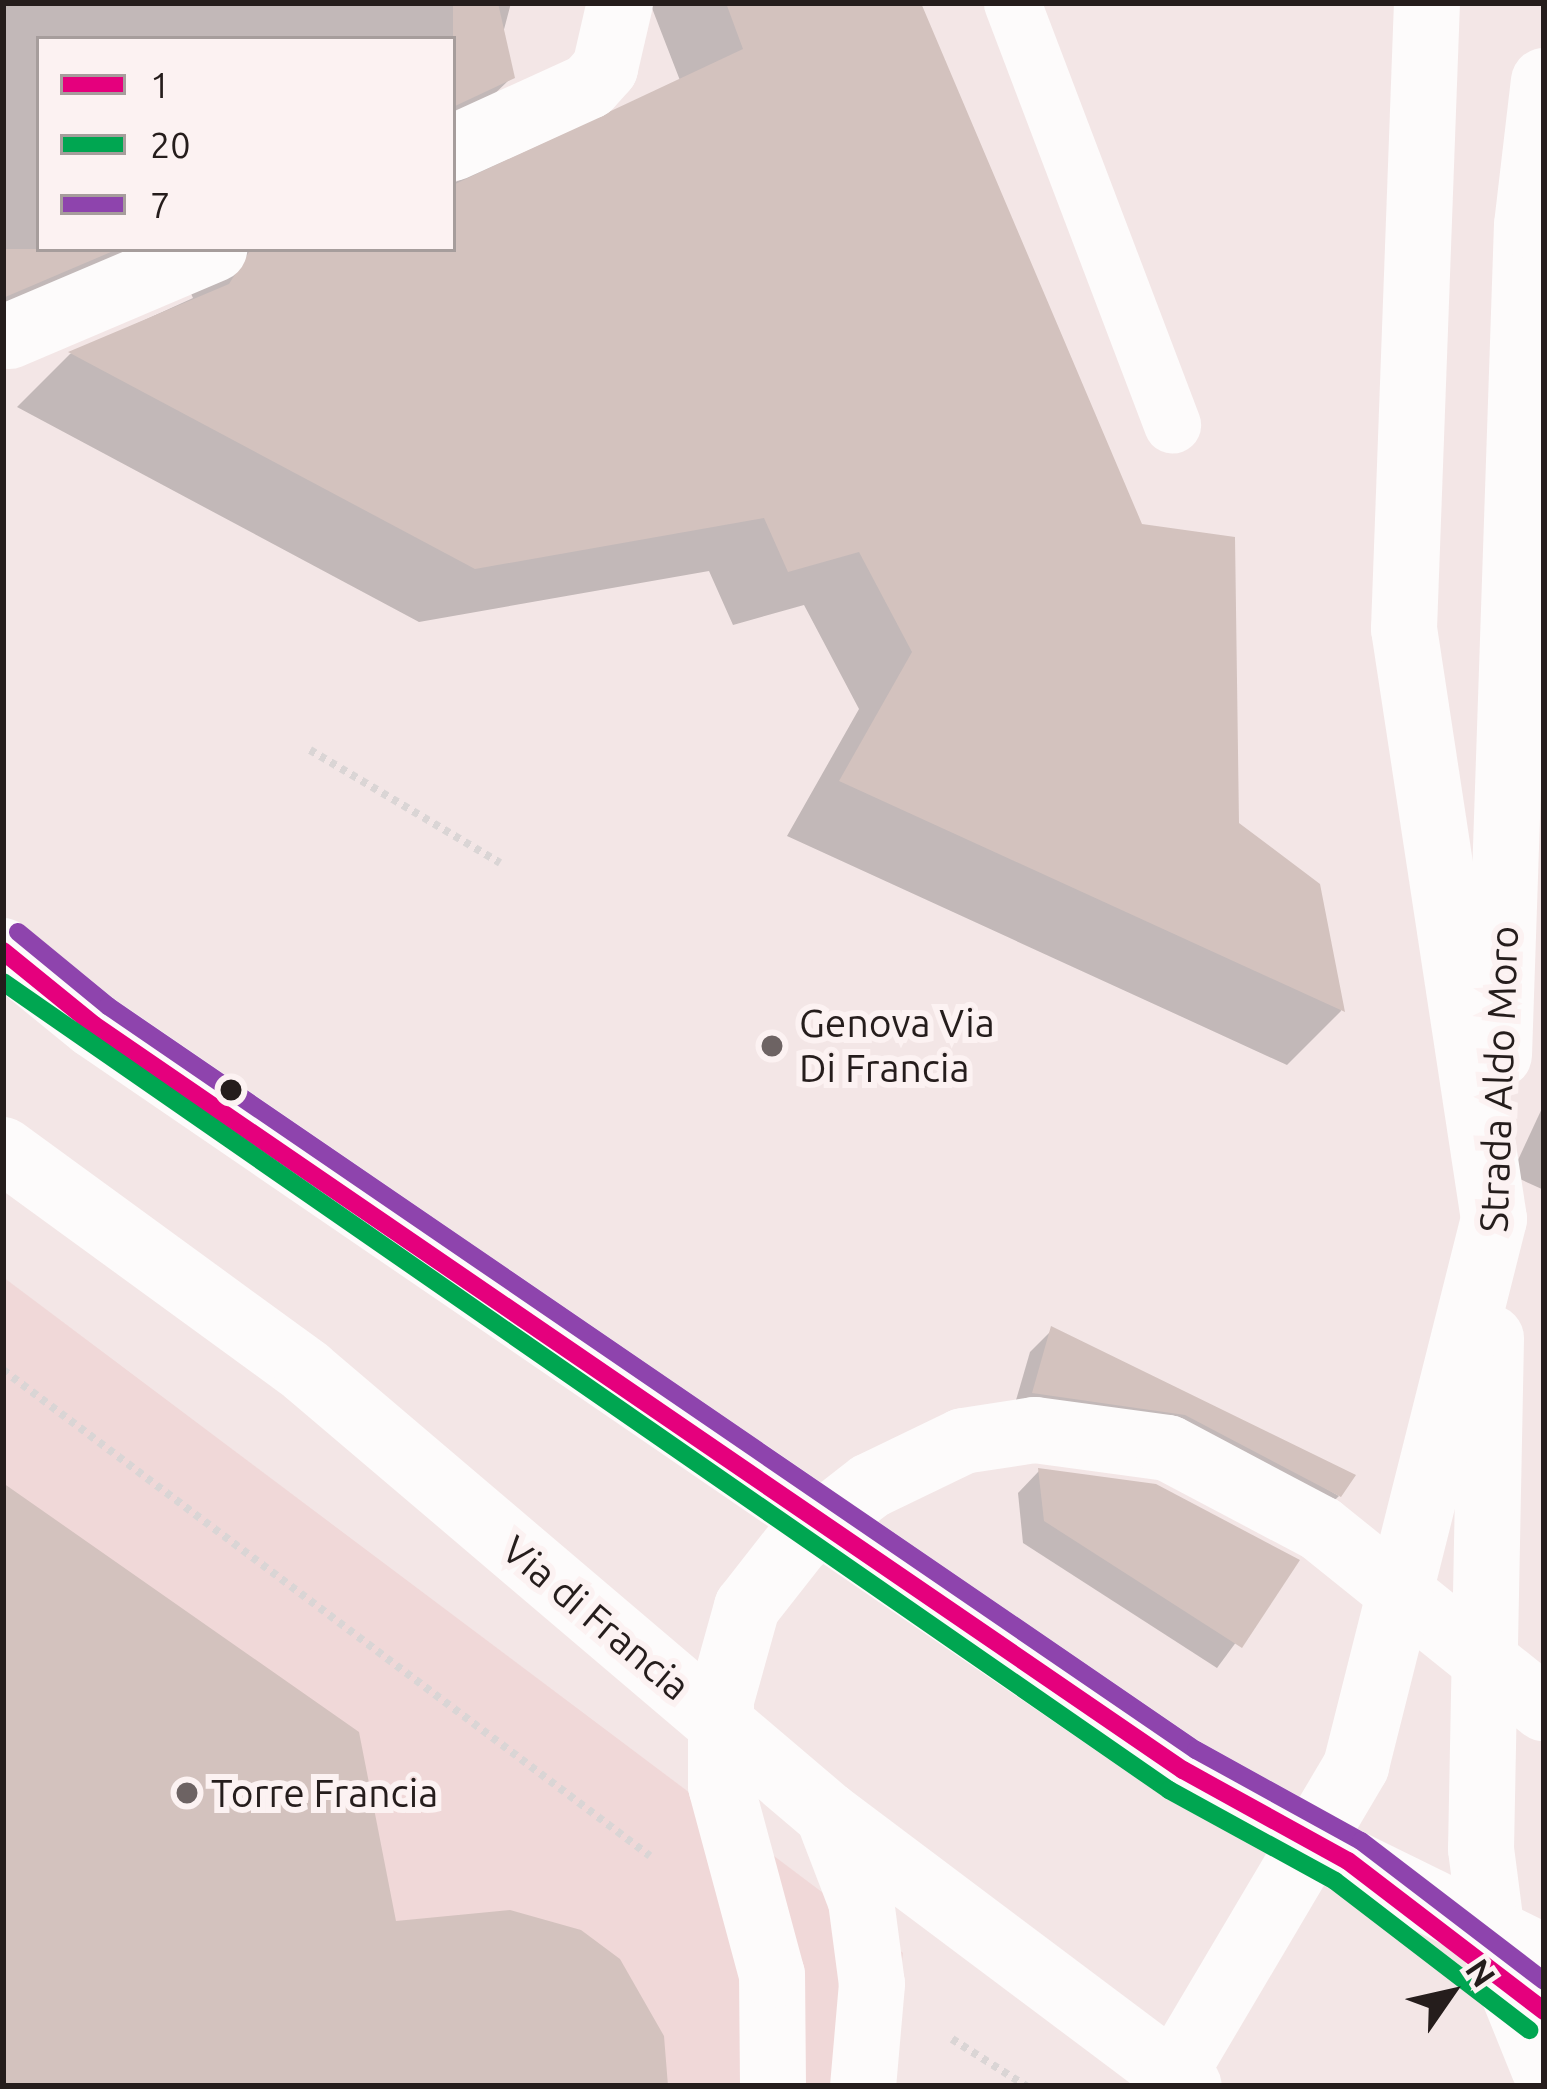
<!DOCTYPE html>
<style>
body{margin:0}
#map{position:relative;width:1547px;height:2089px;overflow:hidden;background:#f3e6e6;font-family:Ubuntu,sans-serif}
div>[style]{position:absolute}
.built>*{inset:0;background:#f0d8d8}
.shadow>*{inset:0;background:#0003}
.building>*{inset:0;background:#d3c2be}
.path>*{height:8px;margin-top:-4px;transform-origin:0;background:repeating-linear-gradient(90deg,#dad5d5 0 6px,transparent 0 12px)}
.lane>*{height:57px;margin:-28.5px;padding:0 28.5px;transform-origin:28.5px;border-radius:28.5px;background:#fdfbfb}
.street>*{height:66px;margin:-33px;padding:0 33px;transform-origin:33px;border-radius:33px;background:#fdfbfb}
.secondary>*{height:66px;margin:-33px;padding:0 33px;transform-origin:33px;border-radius:33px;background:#fdfbfb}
.primary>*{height:66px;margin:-33px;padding:0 33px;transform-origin:33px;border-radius:33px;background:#fdfbfb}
.highway>*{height:66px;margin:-33px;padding:0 33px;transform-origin:33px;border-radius:33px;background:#fdfbfb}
.bus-1>*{height:18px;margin:-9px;padding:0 9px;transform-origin:9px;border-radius:9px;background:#e5007d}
.bus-2>*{height:18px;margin:-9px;padding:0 9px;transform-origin:9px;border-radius:9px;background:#00a651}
.bus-3>*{height:18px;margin:-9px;padding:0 9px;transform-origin:9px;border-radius:9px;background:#8e44ad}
.dots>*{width:33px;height:33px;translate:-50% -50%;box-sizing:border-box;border:6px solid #fcf2f2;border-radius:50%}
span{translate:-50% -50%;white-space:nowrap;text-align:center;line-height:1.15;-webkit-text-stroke:12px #fcf2f2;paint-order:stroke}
.poi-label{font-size:39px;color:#251d1c}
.left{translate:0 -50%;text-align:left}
.street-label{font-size:39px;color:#251d1c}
.frame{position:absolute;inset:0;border:6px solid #251d1c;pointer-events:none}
.legend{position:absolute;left:36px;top:36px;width:420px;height:216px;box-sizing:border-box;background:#fcf2f2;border:3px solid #a69d9c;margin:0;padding:15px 21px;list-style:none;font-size:36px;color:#251d1c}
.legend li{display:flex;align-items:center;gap:24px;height:60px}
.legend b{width:60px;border:3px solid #a69d9c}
.north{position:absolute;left:1391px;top:1933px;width:120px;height:120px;-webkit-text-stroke:9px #fcf2f2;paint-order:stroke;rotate:56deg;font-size:33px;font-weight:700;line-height:48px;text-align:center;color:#251d1c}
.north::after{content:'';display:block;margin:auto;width:42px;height:54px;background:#251d1c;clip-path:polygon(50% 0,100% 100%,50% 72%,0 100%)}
</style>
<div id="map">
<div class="built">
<div style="clip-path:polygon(3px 1277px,903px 1953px,891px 2049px,848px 2086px,3px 2086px)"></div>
</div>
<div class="shadow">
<div style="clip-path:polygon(3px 3px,511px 3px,502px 37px,512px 77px,453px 134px,453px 39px,39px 39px,39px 249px,453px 249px,453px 183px,681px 83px,650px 3px,918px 3px,1236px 825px,1317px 885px,1341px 1011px,1287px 1065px,787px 836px,859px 709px,804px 605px,733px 625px,709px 571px,419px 622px,17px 407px,70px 354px,193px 298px,181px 272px,3px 330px)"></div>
<div style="clip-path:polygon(1544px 1104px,1544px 1190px,1511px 1175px)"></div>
<div style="clip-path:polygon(1052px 1330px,1339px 1496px,1316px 1518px,1012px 1414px,1030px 1352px)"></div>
<div style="clip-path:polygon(1039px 1471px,1296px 1561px,1217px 1668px,1023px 1543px,1018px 1493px)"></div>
</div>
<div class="building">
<div style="clip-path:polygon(453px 3px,498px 3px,515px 78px,453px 107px)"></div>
<div style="clip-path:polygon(726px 3px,921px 3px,1142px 524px,1235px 537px,1239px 823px,1320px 884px,1345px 1012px,839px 781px,912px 652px,859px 552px,788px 572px,764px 518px,475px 569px,68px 352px,229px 284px,251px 249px,453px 249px,453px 185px,743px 49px)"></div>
<div style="clip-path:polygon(3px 249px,118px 249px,3px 298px)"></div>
<div style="clip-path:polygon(1051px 1326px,1356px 1475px,1341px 1497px,1185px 1415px,1032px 1393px)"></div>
<div style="clip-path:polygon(1038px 1468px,1156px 1484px,1300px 1560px,1242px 1648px,1044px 1521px)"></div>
<div style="clip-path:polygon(3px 1483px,359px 1732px,396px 1921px,510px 1910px,581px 1930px,620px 1959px,664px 2036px,668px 2086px,3px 2086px)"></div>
</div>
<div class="path">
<div style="left:310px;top:750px;width:221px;rotate:30.7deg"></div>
<div style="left:3px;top:1370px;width:809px;rotate:36.91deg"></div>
<div style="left:952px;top:2039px;width:88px;rotate:32.4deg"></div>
</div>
<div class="lane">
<div style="left:1012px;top:3px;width:451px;rotate:69.2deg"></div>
</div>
<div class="street">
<div style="left:453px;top:148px;width:149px;rotate:-24.5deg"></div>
<div style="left:589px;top:86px;width:24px;rotate:-48deg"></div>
<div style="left:605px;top:68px;width:67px;rotate:-77deg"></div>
<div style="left:9px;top:336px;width:223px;rotate:-23deg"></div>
<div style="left:828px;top:1815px;width:92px;rotate:69deg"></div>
<div style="left:861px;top:1901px;width:84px;rotate:82.5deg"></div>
<div style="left:872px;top:1984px;width:102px;rotate:95deg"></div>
</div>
<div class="secondary">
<div style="left:3px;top:1150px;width:376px;rotate:36.1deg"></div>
<div style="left:307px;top:1372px;width:684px;rotate:40.37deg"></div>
<div style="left:828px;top:1815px;width:451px;rotate:36.9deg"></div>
</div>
<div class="primary">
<div style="left:3px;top:951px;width:117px;rotate:39.1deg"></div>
<div style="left:94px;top:1025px;width:1319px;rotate:34.38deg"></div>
<div style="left:1183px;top:1770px;width:188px;rotate:28.9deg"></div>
</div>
<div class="highway">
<div style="left:1499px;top:1055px;width:830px;rotate:-88.07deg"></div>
<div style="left:1527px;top:225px;width:145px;rotate:-83.3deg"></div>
<div style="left:1491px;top:1338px;width:511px;rotate:91.12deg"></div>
<div style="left:1481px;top:1849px;width:94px;rotate:82.6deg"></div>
<div style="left:1493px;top:1942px;width:136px;rotate:68deg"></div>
<div style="left:1348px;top:1861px;width:197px;rotate:26.2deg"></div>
<div style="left:773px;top:2086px;width:111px;rotate:-90.5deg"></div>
<div style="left:772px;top:1975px;width:196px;rotate:-105.1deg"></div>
<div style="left:721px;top:1786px;width:86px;rotate:-90deg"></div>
<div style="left:721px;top:1700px;width:97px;rotate:-74.4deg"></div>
<div style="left:747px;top:1607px;width:83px;rotate:-51.9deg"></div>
<div style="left:798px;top:1542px;width:91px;rotate:-37.9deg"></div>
<div style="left:870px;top:1486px;width:103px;rotate:-25.8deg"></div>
<div style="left:963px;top:1441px;width:73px;rotate:-8.7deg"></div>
<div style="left:1035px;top:1430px;width:134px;rotate:7.7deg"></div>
<div style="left:1168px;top:1448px;width:173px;rotate:27.9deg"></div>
<div style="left:1321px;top:1529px;width:286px;rotate:38.8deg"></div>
<div style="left:1167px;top:2086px;width:372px;rotate:-59.4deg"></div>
<div style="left:1356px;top:1766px;width:564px;rotate:-75.84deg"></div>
<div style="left:1494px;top:1219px;width:597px;rotate:-98.67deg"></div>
<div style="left:1404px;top:629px;width:626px;rotate:-87.9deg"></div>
</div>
<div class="bus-1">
<div style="left:3px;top:951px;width:117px;rotate:39.1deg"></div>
<div style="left:94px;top:1025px;width:1319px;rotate:34.38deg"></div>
<div style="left:1183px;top:1770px;width:188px;rotate:28.9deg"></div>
<div style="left:1348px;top:1861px;width:247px;rotate:37.4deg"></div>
</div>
<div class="bus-2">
<div style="left:3px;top:982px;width:1419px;rotate:34.72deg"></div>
<div style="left:1169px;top:1790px;width:189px;rotate:28.7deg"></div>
<div style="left:1335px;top:1881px;width:245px;rotate:37.5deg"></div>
</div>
<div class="bus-3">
<div style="left:18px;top:932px;width:117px;rotate:39.4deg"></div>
<div style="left:108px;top:1006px;width:1318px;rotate:34.37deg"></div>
<div style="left:1196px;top:1750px;width:188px;rotate:28.9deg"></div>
<div style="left:1361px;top:1841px;width:230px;rotate:37.4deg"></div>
</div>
<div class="dots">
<div style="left:772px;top:1046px;background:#6d6363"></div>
<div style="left:231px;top:1090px;background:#251d1c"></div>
<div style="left:187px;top:1793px;background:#6d6363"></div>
</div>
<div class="poi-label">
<span class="left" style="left:799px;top:1046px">Genova Via<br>Di Francia</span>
<span class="left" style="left:211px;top:1793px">Torre Francia</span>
</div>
<div class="street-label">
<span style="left:1499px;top:1079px;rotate:-88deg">Strada Aldo Moro</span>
<span style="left:596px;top:1618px;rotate:40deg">Via di Francia</span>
</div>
<div class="frame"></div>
<ul class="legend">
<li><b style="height:15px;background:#e5007d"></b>1</li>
<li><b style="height:15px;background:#00a651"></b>20</li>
<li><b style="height:15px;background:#8e44ad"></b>7</li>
</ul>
<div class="north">N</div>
</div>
